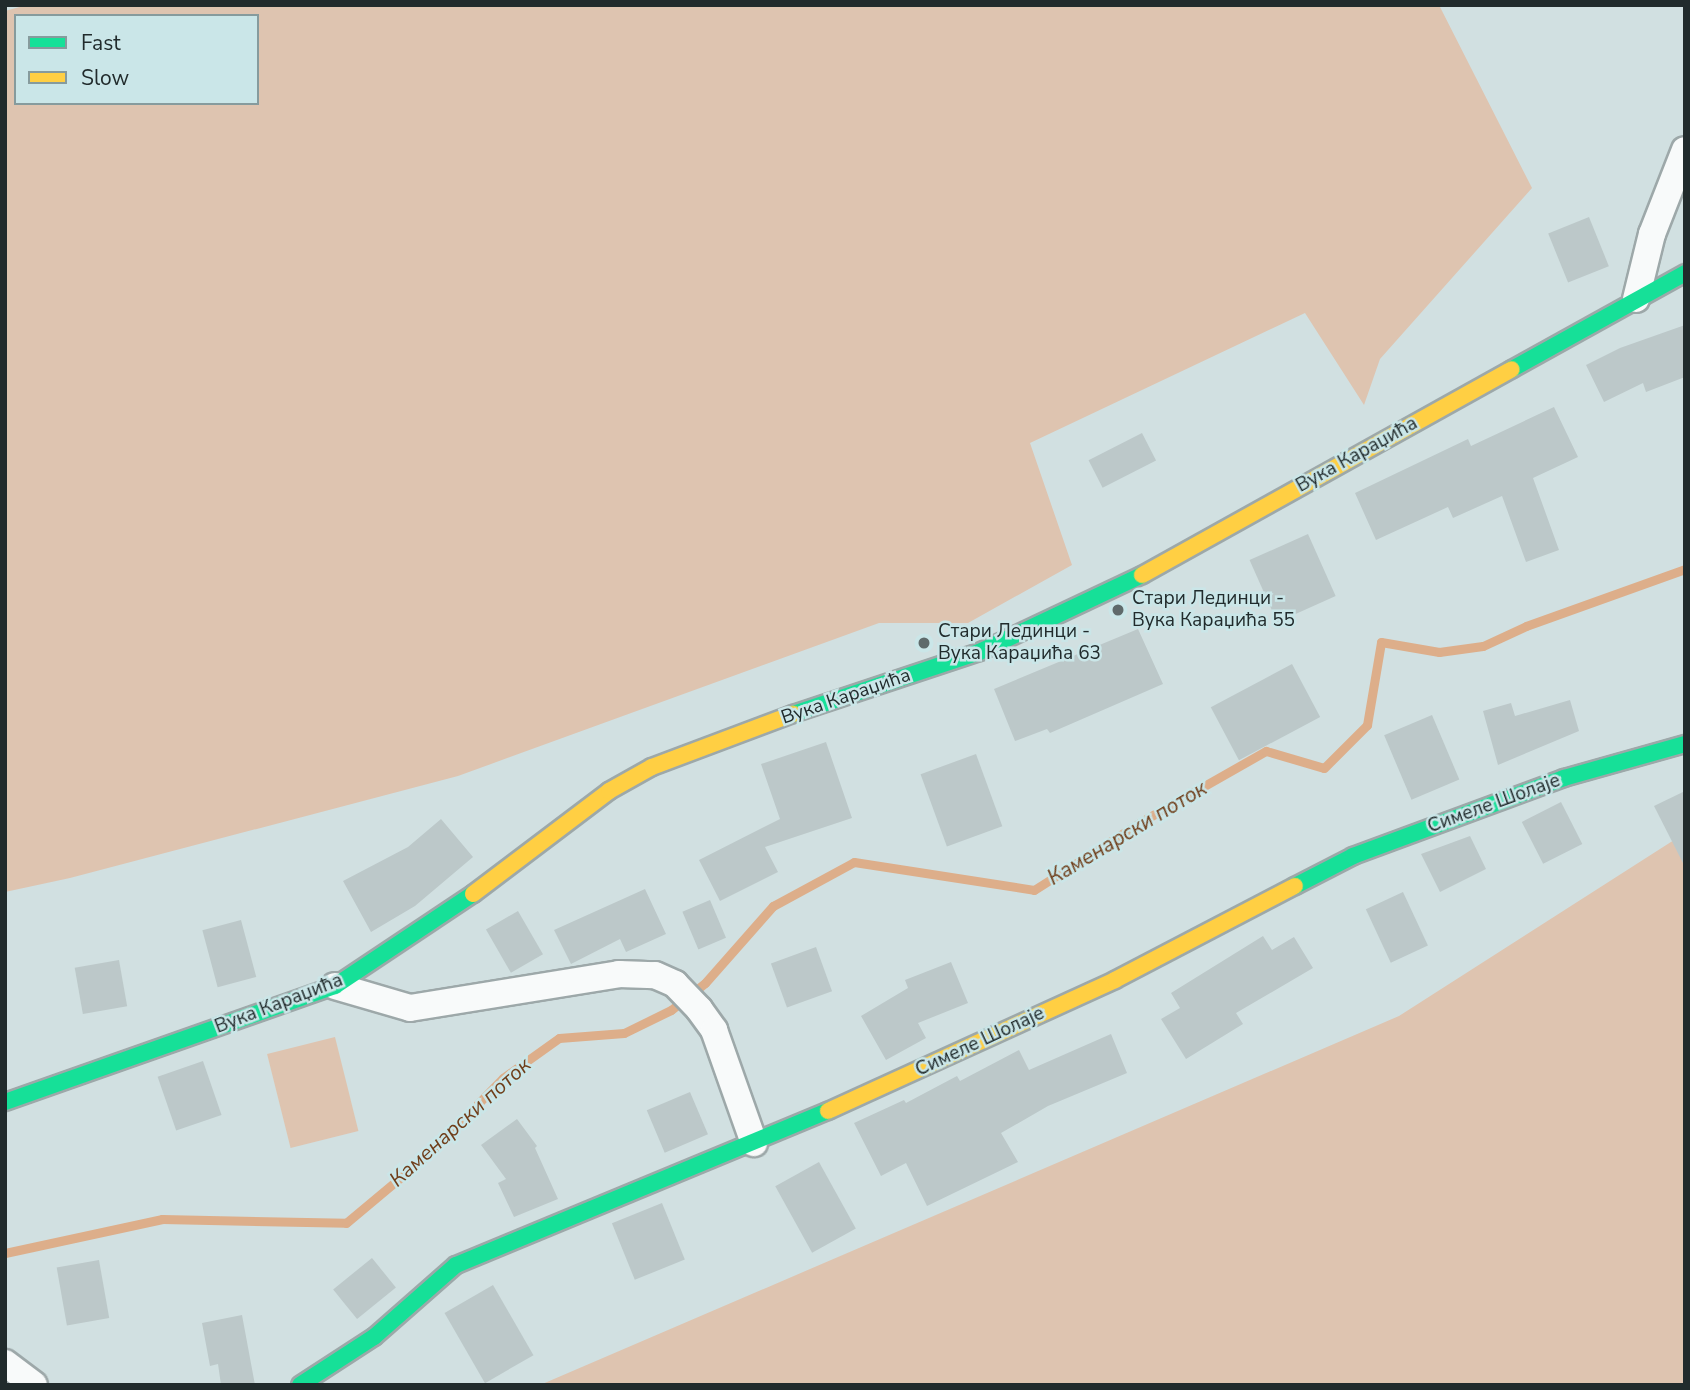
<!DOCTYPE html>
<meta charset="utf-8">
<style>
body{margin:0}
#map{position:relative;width:1690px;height:1390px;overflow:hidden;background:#d1e0e1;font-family:"Nunito Sans",sans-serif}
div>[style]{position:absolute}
.green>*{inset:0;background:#dec4b0;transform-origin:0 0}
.stream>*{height:9px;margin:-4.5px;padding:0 4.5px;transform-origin:4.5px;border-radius:4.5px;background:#ddae8a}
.building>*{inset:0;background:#bcc8c9;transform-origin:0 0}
.roads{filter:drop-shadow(2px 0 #9da8a9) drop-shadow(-2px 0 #9da8a9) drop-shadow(0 2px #9da8a9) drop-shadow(0 -2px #9da8a9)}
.street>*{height:26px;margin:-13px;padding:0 13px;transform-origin:13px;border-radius:13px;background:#f8fafa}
.fast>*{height:16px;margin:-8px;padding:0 8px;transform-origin:8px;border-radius:8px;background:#16e098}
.slow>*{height:16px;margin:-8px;padding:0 8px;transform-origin:8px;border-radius:8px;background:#ffcf43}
.dots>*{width:19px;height:19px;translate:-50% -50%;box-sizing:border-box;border:4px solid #cae6e8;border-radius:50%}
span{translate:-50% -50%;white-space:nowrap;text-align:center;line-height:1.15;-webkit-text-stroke:5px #cae6e8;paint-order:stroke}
.street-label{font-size:19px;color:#212b2c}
.poi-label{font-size:19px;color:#212b2c}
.left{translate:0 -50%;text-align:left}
.water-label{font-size:21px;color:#6f3e1a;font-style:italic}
.frame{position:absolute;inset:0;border:7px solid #212b2c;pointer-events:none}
.legend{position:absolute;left:14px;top:14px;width:245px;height:91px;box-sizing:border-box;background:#cae6e8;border:2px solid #869b9d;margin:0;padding:9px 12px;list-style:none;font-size:21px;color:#212b2c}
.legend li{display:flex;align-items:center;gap:14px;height:35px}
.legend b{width:35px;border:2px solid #869b9d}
</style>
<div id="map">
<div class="green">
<div style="clip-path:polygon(evenodd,27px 5px,1439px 5px,1532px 188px,1380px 359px,1364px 405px,1305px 313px,1030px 443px,1072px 565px,968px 623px,879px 623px,458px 776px,70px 878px,5px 892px,5px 11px,27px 5px,16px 16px,257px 16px,257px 103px,16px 103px,16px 16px)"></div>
<div style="clip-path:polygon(1685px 833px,1685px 1385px,540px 1385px,1399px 1016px)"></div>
<div style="left:335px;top:1037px;width:97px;height:70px;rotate:76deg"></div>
</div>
<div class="stream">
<div style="left:5px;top:1253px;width:161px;rotate:-12.2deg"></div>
<div style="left:162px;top:1219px;width:184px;rotate:1.2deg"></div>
<div style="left:346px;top:1223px;width:112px;rotate:-39.9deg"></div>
<div style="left:432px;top:1151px;width:102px;rotate:-45.8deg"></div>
<div style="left:503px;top:1078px;width:69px;rotate:-35.5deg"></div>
<div style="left:559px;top:1038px;width:65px;rotate:-4.4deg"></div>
<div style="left:624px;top:1033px;width:52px;rotate:-26.1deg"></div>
<div style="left:671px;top:1010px;width:43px;rotate:-38.5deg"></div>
<div style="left:705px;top:983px;width:103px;rotate:-48.6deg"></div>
<div style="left:773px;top:906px;width:92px;rotate:-28.5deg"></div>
<div style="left:854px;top:862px;width:182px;rotate:8.8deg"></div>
<div style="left:1034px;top:890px;width:125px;rotate:-32.5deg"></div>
<div style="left:1139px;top:823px;width:146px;rotate:-29.6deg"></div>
<div style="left:1266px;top:751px;width:60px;rotate:16.3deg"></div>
<div style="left:1324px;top:768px;width:61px;rotate:-45deg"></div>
<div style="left:1367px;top:725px;width:84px;rotate:-80.4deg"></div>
<div style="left:1381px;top:642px;width:59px;rotate:9.8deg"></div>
<div style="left:1439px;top:652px;width:44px;rotate:-7.8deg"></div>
<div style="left:1483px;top:646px;width:47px;rotate:-24.9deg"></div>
<div style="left:1526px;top:626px;width:169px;rotate:-19.7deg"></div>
</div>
<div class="building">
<div style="left:1589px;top:217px;width:53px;height:44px;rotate:68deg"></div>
<div style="clip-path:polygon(1685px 325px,1685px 377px,1646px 392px,1643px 383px,1604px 402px,1586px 365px,1620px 348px)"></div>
<div style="clip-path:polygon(1554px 407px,1578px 457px,1533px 478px,1559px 550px,1526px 562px,1502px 496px,1453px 518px,1448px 507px,1376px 540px,1355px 493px,1468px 439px,1471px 446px)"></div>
<div style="left:1142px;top:433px;width:31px;height:60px;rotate:63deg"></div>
<div style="left:1308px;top:534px;width:68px;height:64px;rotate:66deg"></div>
<div style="clip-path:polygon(1138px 629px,1163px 684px,1050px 733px,1047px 729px,1015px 741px,994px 689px)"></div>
<div style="left:1292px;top:664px;width:60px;height:92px;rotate:62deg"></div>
<div style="clip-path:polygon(1570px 700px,1579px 731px,1498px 765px,1483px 711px,1511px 703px,1515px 716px)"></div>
<div style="left:1432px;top:715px;width:70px;height:52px;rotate:67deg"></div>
<div style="clip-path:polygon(826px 742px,852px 818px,765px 847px,778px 872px,720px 901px,699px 860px,780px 819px,761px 764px)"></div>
<div style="left:976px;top:754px;width:77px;height:59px;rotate:70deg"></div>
<div style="clip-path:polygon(1685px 791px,1685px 867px,1654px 806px)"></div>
<div style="left:1561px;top:802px;width:47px;height:44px;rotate:63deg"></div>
<div style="clip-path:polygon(441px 819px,473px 857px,415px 906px,371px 932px,343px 881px,408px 847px)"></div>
<div style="clip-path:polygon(1470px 836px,1486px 869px,1440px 892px,1421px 854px)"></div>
<div style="clip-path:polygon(645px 889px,666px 934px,626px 952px,620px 939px,571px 964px,554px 930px)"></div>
<div style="left:1403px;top:892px;width:59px;height:41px;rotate:65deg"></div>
<div style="left:710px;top:900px;width:41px;height:30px;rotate:67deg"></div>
<div style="left:518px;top:911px;width:50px;height:37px;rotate:60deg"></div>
<div style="left:241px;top:920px;width:59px;height:40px;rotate:75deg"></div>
<div style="clip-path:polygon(1263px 936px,1272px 950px,1294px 937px,1313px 968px,1236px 1013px,1243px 1024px,1186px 1059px,1161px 1019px,1180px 1008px,1171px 993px)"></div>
<div style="left:816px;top:947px;width:47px;height:48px;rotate:70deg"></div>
<div style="left:119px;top:960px;width:47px;height:45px;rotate:80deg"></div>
<div style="clip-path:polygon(951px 962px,968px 1003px,918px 1023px,926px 1038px,886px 1060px,861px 1016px,908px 988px,905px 980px)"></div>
<div style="clip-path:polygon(1111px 1034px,1127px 1073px,1048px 1106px,1001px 1133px,1018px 1162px,927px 1206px,906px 1163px,881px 1176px,854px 1123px,904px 1100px,906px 1103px,957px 1076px,960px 1081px,1019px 1050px,1029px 1070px)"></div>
<div style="left:203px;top:1061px;width:57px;height:48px;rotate:71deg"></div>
<div style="left:690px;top:1092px;width:46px;height:47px;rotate:67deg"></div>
<div style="clip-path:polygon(517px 1119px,537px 1146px,535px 1148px,558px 1199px,514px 1217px,498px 1183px,506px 1179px,481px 1145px)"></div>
<div style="left:819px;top:1162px;width:76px;height:50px;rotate:61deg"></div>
<div style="left:662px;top:1203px;width:61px;height:54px;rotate:68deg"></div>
<div style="left:372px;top:1258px;width:38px;height:50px;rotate:51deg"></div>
<div style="left:99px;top:1260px;width:59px;height:43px;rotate:80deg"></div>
<div style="left:493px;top:1285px;width:81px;height:56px;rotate:60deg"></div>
<div style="clip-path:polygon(242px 1315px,255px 1385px,221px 1385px,218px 1364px,210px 1366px,202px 1323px)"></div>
</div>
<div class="roads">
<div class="street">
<div style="left:1636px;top:299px;width:67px;rotate:-76.2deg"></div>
<div style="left:1652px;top:234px;width:90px;rotate:-68.6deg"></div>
<div style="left:335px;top:986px;width:78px;rotate:16.3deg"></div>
<div style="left:410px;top:1008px;width:212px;rotate:-9.2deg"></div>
<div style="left:619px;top:974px;width:36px;rotate:2deg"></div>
<div style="left:655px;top:975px;width:22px;rotate:24deg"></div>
<div style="left:675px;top:984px;width:35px;rotate:46deg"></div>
<div style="left:699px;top:1009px;width:26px;rotate:54deg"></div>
<div style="left:714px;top:1030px;width:120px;rotate:70.5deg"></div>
<div style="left:5px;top:1363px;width:36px;rotate:37deg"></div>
</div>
<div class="fast">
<div style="left:1512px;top:369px;width:198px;rotate:-29deg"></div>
<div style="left:793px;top:714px;width:196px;rotate:-18.4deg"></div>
<div style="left:979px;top:652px;width:180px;rotate:-25.3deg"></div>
<div style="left:1295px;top:886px;width:65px;rotate:-27.3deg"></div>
<div style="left:1353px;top:856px;width:225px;rotate:-20.3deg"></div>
<div style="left:1564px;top:778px;width:126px;rotate:-15.7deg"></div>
<div style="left:5px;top:1102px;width:350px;rotate:-19.4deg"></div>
<div style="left:335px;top:986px;width:166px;rotate:-33.7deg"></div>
<div style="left:300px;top:1385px;width:88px;rotate:-33deg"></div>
<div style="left:374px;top:1337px;width:109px;rotate:-41.3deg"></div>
<div style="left:456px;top:1265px;width:403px;rotate:-22.5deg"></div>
</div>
<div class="slow">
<div style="left:1142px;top:575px;width:423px;rotate:-29.1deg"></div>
<div style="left:473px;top:894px;width:171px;rotate:-37.1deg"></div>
<div style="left:609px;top:791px;width:49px;rotate:-29.2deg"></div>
<div style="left:652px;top:767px;width:151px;rotate:-20.6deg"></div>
<div style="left:828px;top:1111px;width:315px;rotate:-24.5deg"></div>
<div style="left:1115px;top:980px;width:203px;rotate:-27.6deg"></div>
</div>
</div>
<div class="dots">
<div style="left:1118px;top:610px;background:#5f6a6b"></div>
<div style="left:924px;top:643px;background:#5f6a6b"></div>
</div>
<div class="street-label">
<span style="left:1357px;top:455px;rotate:-29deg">Вука Караџића</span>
<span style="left:846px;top:697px;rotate:-19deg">Вука Караџића</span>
<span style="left:1494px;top:804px;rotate:-20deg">Симеле Шолаје</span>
<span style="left:279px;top:1004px;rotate:-21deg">Вука Караџића</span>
<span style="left:980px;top:1042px;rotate:-25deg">Симеле Шолаје</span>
</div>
<div class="poi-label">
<span class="left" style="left:1132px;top:610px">Стари Лединци -<br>Вука Караџића 55</span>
<span class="left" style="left:938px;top:643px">Стари Лединци -<br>Вука Караџића 63</span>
</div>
<div class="water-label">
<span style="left:1127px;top:833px;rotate:-31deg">Каменарски поток</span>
<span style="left:460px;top:1122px;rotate:-42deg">Каменарски поток</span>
</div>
<div class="frame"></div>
<ul class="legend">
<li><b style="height:9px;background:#16e098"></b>Fast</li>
<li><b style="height:9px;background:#ffcf43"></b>Slow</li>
</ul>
</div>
